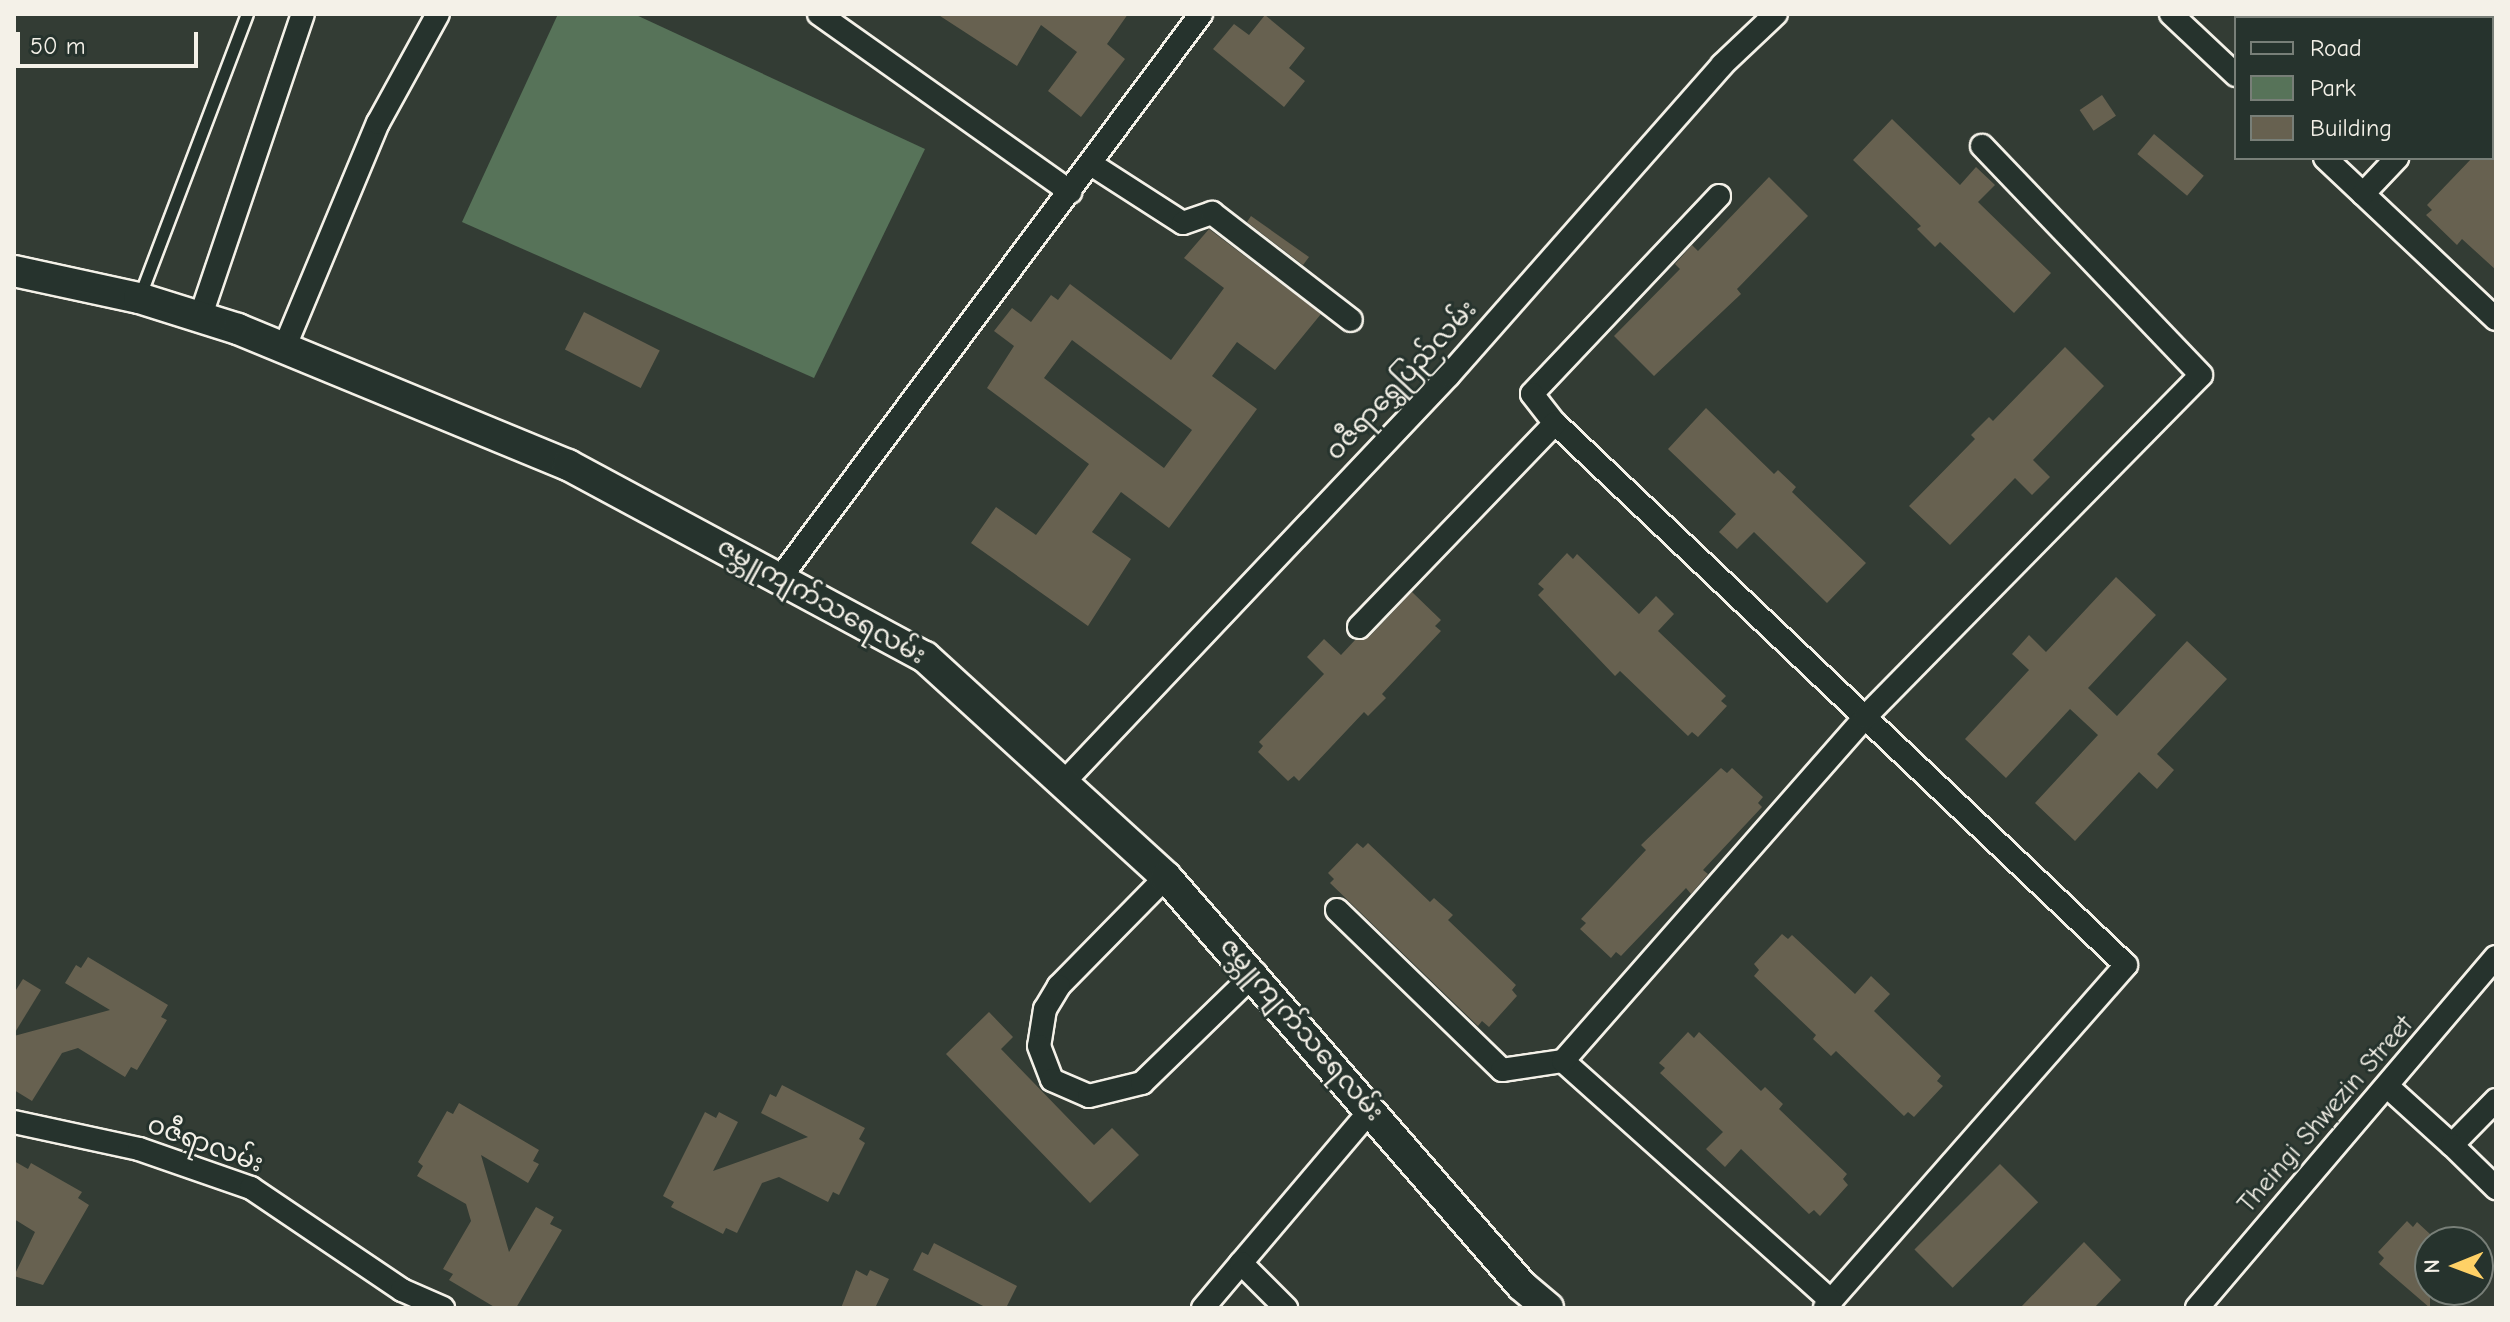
<!DOCTYPE html>
<meta charset="utf-8">
<style>
body{margin:0}
#map{position:relative;width:2510px;height:1322px;overflow:hidden;background:#333c34;font-family:"Comic Neue","Noto Sans Myanmar",sans-serif}
div>[style]{position:absolute}
.green>*{inset:0;background:#577359}
.building>*{inset:0;background:#676150;transform-origin:0 0}
.roads{filter:drop-shadow(2px 0 #f4f1e8) drop-shadow(-2px 0 #f4f1e8) drop-shadow(0 2px #f4f1e8) drop-shadow(0 -2px #f4f1e8)}
.lane>*{height:11px;margin:-5.5px;padding:0 5.5px;transform-origin:5.5px;border-radius:5.5px;background:#26332d}
.street>*{height:22px;margin:-11px;padding:0 11px;transform-origin:11px;border-radius:11px;background:#26332d}
.secondary>*{height:30px;margin:-15px;padding:0 15px;transform-origin:15px;border-radius:15px;background:#26332d}
span{translate:-50% -50%;white-space:nowrap;text-align:center;line-height:1.15;-webkit-text-stroke:6px #26332d;paint-order:stroke}
.street-label{font-size:26px;color:#f4f1e8}
.frame{position:absolute;inset:0;border:16px solid #f4f1e8;pointer-events:none}
.legend{position:absolute;left:2234px;top:16px;width:260px;height:144px;box-sizing:border-box;background:#26332d;border:2px solid #787f78;margin:0;padding:10px 14px;list-style:none;font-size:24px;color:#f4f1e8}
.legend li{display:flex;align-items:center;gap:16px;height:40px}
.legend b{width:40px;border:2px solid #787f78}
.north{position:absolute;left:2414px;top:1226px;width:80px;height:80px;box-sizing:border-box;background:#26332d;border:2px solid #787f78;border-radius:50%;rotate:269deg;font-size:22px;font-weight:700;line-height:32px;text-align:center;color:#f4f1e8}
.north::after{content:'';display:block;margin:auto;width:28px;height:36px;background:#ffd166;clip-path:polygon(50% 0,100% 100%,50% 72%,0 100%)}
.scale{position:absolute;left:16px;top:32px;width:182px;height:36px;box-sizing:border-box;border:4px solid #f4f1e8;border-top:0;padding-left:10px;font-size:24px;line-height:28px;white-space:nowrap;color:#f4f1e8;-webkit-text-stroke:6px #26332d;paint-order:stroke}
</style>
<div id="map">
<div class="green">
<div style="clip-path:polygon(558px 14px,634px 14px,925px 149px,814px 378px,462px 222px)"></div>
</div>
<div class="building">
<div style="clip-path:polygon(937px 14px,1128px 14px,1107px 44px,1125px 59px,1081px 117px,1048px 91px,1077px 52px,1041px 25px,1017px 66px)"></div>
<div style="clip-path:polygon(1265px 15px,1305px 48px,1289px 68px,1305px 81px,1284px 107px,1213px 49px,1234px 24px,1249px 35px)"></div>
<div style="left:2102px;top:95px;width:25px;height:27px;rotate:56deg"></div>
<div style="clip-path:polygon(1892px 119px,1960px 185px,1976px 167px,1995px 185px,1978px 202px,2051px 273px,2014px 313px,1940px 242px,1935px 247px,1917px 229px,1921px 226px,1853px 160px)"></div>
<div style="left:2154px;top:134px;width:65px;height:26px;rotate:40deg"></div>
<div style="clip-path:polygon(2472px 158px,2496px 158px,2496px 270px,2462px 239px,2457px 245px,2426px 215px,2432px 210px,2427px 205px)"></div>
<div style="clip-path:polygon(1769px 177px,1808px 216px,1737px 289px,1741px 294px,1654px 376px,1614px 336px,1680px 269px,1675px 264px,1692px 245px,1698px 251px)"></div>
<div style="clip-path:polygon(1251px 216px,1309px 257px,1303px 265px,1247px 222px)"></div>
<div style="clip-path:polygon(evenodd,1209px 229px,1321px 314px,1275px 370px,1237px 342px,1212px 376px,1257px 409px,1169px 528px,1121px 492px,1092px 532px,1131px 559px,1088px 626px,971px 543px,996px 507px,1036px 535px,1089px 464px,987px 388px,1014px 346px,994px 331px,1012px 308px,1031px 322px,1051px 295px,1058px 300px,1070px 284px,1171px 360px,1224px 288px,1184px 258px,1209px 229px,1072px 340px,1192px 430px,1164px 468px,1044px 378px,1072px 340px)"></div>
<div style="left:584px;top:312px;width:85px;height:42px;rotate:27deg"></div>
<div style="clip-path:polygon(2065px 347px,2104px 386px,2033px 460px,2050px 477px,2032px 495px,2015px 478px,1950px 545px,1909px 506px,1975px 439px,1971px 435px,1989px 417px,1993px 421px)"></div>
<div style="clip-path:polygon(1706px 408px,1774px 474px,1778px 470px,1796px 487px,1792px 492px,1866px 563px,1827px 603px,1754px 532px,1737px 549px,1719px 532px,1736px 514px,1668px 449px)"></div>
<div style="clip-path:polygon(1567px 553px,1573px 559px,1577px 554px,1639px 614px,1656px 596px,1674px 614px,1658px 631px,1726px 696px,1721px 701px,1727px 706px,1698px 737px,1692px 732px,1688px 736px,1620px 671px,1615px 676px,1538px 595px,1544px 589px,1538px 584px)"></div>
<div style="clip-path:polygon(2116px 577px,2156px 615px,2088px 688px,2117px 716px,2187px 641px,2227px 679px,2157px 754px,2174px 770px,2157px 789px,2139px 772px,2075px 841px,2035px 803px,2098px 735px,2070px 709px,2006px 778px,1965px 739px,2029px 670px,2012px 654px,2029px 635px,2046px 652px)"></div>
<div style="clip-path:polygon(1412px 592px,1441px 620px,1435px 626px,1441px 631px,1382px 694px,1386px 698px,1368px 716px,1364px 712px,1299px 781px,1294px 776px,1288px 781px,1258px 752px,1263px 746px,1259px 742px,1324px 674px,1307px 657px,1324px 639px,1341px 655px,1355px 640px,1369px 637px)"></div>
<div style="clip-path:polygon(1721px 768px,1727px 773px,1732px 768px,1763px 797px,1758px 803px,1762px 807px,1703px 870px,1708px 874px,1691px 894px,1686px 888px,1621px 956px,1616px 952px,1611px 958px,1580px 929px,1586px 923px,1581px 919px,1646px 850px,1641px 845px)"></div>
<div style="clip-path:polygon(1357px 843px,1363px 848px,1368px 843px,1430px 902px,1434px 898px,1453px 915px,1448px 920px,1516px 985px,1512px 990px,1517px 996px,1489px 1027px,1482px 1021px,1478px 1026px,1330px 883px,1334px 879px,1328px 873px)"></div>
<div style="clip-path:polygon(1782px 934px,1788px 939px,1792px 935px,1855px 994px,1871px 976px,1890px 994px,1874px 1011px,1941px 1076px,1937px 1081px,1943px 1086px,1914px 1117px,1908px 1112px,1904px 1116px,1836px 1051px,1831px 1056px,1813px 1039px,1816px 1035px,1754px 976px,1759px 970px,1754px 964px)"></div>
<div style="clip-path:polygon(88px 957px,168px 1005px,161px 1017px,167px 1020px,137px 1070px,131px 1067px,125px 1077px,78px 1048px,62px 1053px,32px 1101px,14px 1090px,14px 1036px,110px 1010px,65px 983px,76px 965px,81px 968px)"></div>
<div style="clip-path:polygon(23px 979px,41px 990px,14px 1034px,14px 993px)"></div>
<div style="clip-path:polygon(989px 1012px,1013px 1037px,1001px 1049px,1094px 1145px,1112px 1128px,1139px 1155px,1090px 1203px,946px 1054px)"></div>
<div style="clip-path:polygon(1688px 1032px,1694px 1038px,1699px 1032px,1761px 1091px,1765px 1087px,1783px 1104px,1779px 1109px,1847px 1174px,1843px 1179px,1848px 1185px,1820px 1216px,1814px 1210px,1809px 1214px,1741px 1149px,1725px 1167px,1706px 1149px,1723px 1132px,1660px 1073px,1665px 1068px,1659px 1063px)"></div>
<div style="clip-path:polygon(782px 1085px,865px 1128px,859px 1139px,865px 1143px,839px 1195px,833px 1192px,828px 1202px,779px 1177px,762px 1183px,737px 1233px,726px 1228px,723px 1234px,671px 1207px,674px 1202px,663px 1196px,705px 1112px,716px 1118px,719px 1112px,738px 1122px,713px 1171px,808px 1137px,761px 1113px,770px 1094px,776px 1097px)"></div>
<div style="clip-path:polygon(459px 1103px,539px 1150px,533px 1161px,539px 1164px,528px 1183px,481px 1155px,509px 1252px,536px 1207px,554px 1217px,550px 1224px,562px 1230px,516px 1308px,496px 1308px,449px 1280px,453px 1274px,443px 1269px,471px 1221px,466px 1204px,417px 1176px,423px 1166px,418px 1162px,447px 1111px,453px 1114px)"></div>
<div style="clip-path:polygon(14px 1161px,28px 1169px,31px 1163px,82px 1192px,78px 1198px,89px 1205px,43px 1285px,14px 1276px,35px 1232px,14px 1219px)"></div>
<div style="left:2000px;top:1164px;width:54px;height:121px;rotate:45deg"></div>
<div style="clip-path:polygon(2407px 1221px,2413px 1227px,2417px 1222px,2430px 1234px,2430px 1308px,2379px 1264px,2384px 1258px,2378px 1252px)"></div>
<div style="clip-path:polygon(2084px 1242px,2121px 1280px,2094px 1308px,2020px 1308px)"></div>
<div style="clip-path:polygon(934px 1243px,1017px 1286px,1006px 1308px,987px 1308px,913px 1270px,922px 1252px,928px 1255px)"></div>
<div style="clip-path:polygon(856px 1270px,867px 1276px,870px 1270px,889px 1279px,875px 1308px,841px 1308px)"></div>
</div>
<div class="roads">
<div class="lane">
<div style="left:139px;top:298px;width:304px;rotate:-69.2deg"></div>
</div>
<div class="street">
<div style="left:819px;top:14px;width:308px;rotate:35.3deg"></div>
<div style="left:2171px;top:14px;width:89px;rotate:43.2deg"></div>
<div style="left:2492px;top:58px;width:6px;rotate:-51deg"></div>
<div style="left:2325px;top:158px;width:235px;rotate:43.3deg"></div>
<div style="left:1091px;top:164px;width:109px;rotate:32.7deg"></div>
<div style="left:1183px;top:223px;width:31px;rotate:-19deg"></div>
<div style="left:1212px;top:213px;width:175px;rotate:37.6deg"></div>
<div style="left:2363px;top:194px;width:50px;rotate:-46.6deg"></div>
<div style="left:1719px;top:196px;width:272px;rotate:133.4deg"></div>
<div style="left:1532px;top:394px;width:37px;rotate:52deg"></div>
<div style="left:1555px;top:423px;width:787px;rotate:43.51deg"></div>
<div style="left:2126px;top:965px;width:456px;rotate:131.3deg"></div>
<div style="left:200px;top:318px;width:321px;rotate:-71.3deg"></div>
<div style="left:285px;top:346px;width:242px;rotate:-67.4deg"></div>
<div style="left:378px;top:123px;width:124px;rotate:-61.2deg"></div>
<div style="left:780px;top:578px;width:704px;rotate:-53.26deg"></div>
<div style="left:1359px;top:627px;width:283px;rotate:-46.1deg"></div>
<div style="left:1064px;top:782px;width:560px;rotate:-46.59deg"></div>
<div style="left:1449px;top:375px;width:413px;rotate:-48.6deg"></div>
<div style="left:1722px;top:65px;width:74px;rotate:-43.4deg"></div>
<div style="left:1166px;top:877px;width:153px;rotate:134.5deg"></div>
<div style="left:1059px;top:986px;width:27px;rotate:121deg"></div>
<div style="left:1045px;top:1009px;width:37px;rotate:99deg"></div>
<div style="left:1039px;top:1046px;width:36px;rotate:69deg"></div>
<div style="left:1052px;top:1080px;width:40px;rotate:23.4deg"></div>
<div style="left:1089px;top:1096px;width:55px;rotate:-13.8deg"></div>
<div style="left:1142px;top:1083px;width:158px;rotate:-44.2deg"></div>
<div style="left:1337px;top:910px;width:230px;rotate:44.1deg"></div>
<div style="left:1502px;top:1070px;width:62px;rotate:-8.4deg"></div>
<div style="left:1563px;top:1061px;width:360px;rotate:41.8deg"></div>
<div style="left:1563px;top:1061px;width:458px;rotate:-48.7deg"></div>
<div style="left:1865px;top:717px;width:479px;rotate:-45.5deg"></div>
<div style="left:2201px;top:375px;width:317px;rotate:-133.7deg"></div>
<div style="left:2388px;top:1087px;width:86px;rotate:42.2deg"></div>
<div style="left:2496px;top:1100px;width:63px;rotate:134.4deg"></div>
<div style="left:2452px;top:1145px;width:62px;rotate:44.3deg"></div>
<div style="left:14px;top:1122px;width:128px;rotate:12.2deg"></div>
<div style="left:139px;top:1149px;width:119px;rotate:19.2deg"></div>
<div style="left:251px;top:1188px;width:182px;rotate:34deg"></div>
<div style="left:402px;top:1290px;width:45px;rotate:23.7deg"></div>
<div style="left:1241px;top:1263px;width:199px;rotate:-49.7deg"></div>
<div style="left:1203px;top:1308px;width:59px;rotate:-49.8deg"></div>
<div style="left:1241px;top:1263px;width:64px;rotate:45deg"></div>
<div style="left:2197px;top:1308px;width:461px;rotate:-49.6deg"></div>
</div>
<div class="secondary">
<div style="left:14px;top:271px;width:128px;rotate:12.2deg"></div>
<div style="left:139px;top:298px;width:104px;rotate:17.4deg"></div>
<div style="left:238px;top:329px;width:357px;rotate:22.4deg"></div>
<div style="left:568px;top:465px;width:405px;rotate:28.3deg"></div>
<div style="left:925px;top:657px;width:326px;rotate:42.4deg"></div>
<div style="left:1166px;top:877px;width:542px;rotate:48.96deg"></div>
<div style="left:1522px;top:1286px;width:34px;rotate:40deg"></div>
</div>
</div>
<div class="street-label">
<span style="left:1402px;top:381px;rotate:-47deg">ဝဇီရာရွှေပြည်လမ်း</span>
<span style="left:821px;top:602px;rotate:29deg">ဇမ္ဘူကျက်သရေလမ်း</span>
<span style="left:1301px;top:1030px;rotate:49deg">ဇမ္ဘူကျက်သရေလမ်း</span>
<span style="left:2326px;top:1115px;rotate:-49deg">Theingi Shwezin Street</span>
<span style="left:205px;top:1145px;rotate:20deg">ဝဇီရာလမ်း</span>
</div>
<div class="frame"></div>
<ul class="legend">
<li><b style="height:10px;background:#26332d"></b>Road</li>
<li><b style="height:22px;background:#577359"></b>Park</li>
<li><b style="height:22px;background:#676150"></b>Building</li>
</ul>
<div class="north">N</div>
<div class="scale">50 m</div>
</div>
